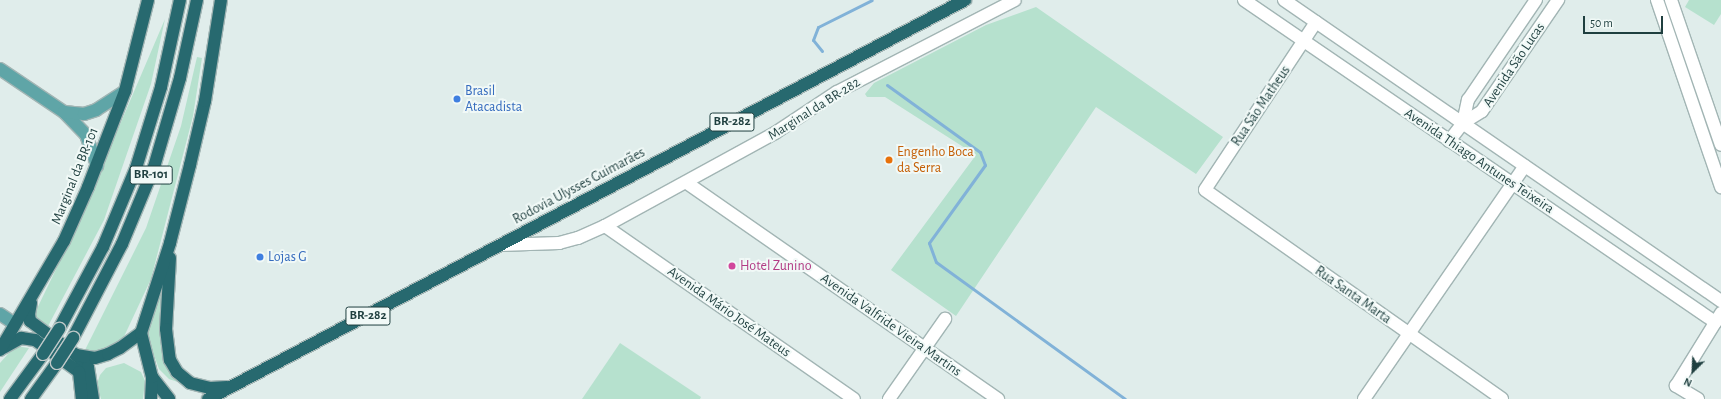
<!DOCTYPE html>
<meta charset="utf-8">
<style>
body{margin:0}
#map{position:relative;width:1721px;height:399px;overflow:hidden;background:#e0edeb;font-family:"Alegreya Sans",sans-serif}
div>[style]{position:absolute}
.green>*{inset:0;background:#b6e1ce}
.stream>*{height:3px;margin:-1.5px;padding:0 1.5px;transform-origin:1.5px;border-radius:1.5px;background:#81b2d8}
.roads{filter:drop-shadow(1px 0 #a2b5b4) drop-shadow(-1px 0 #a2b5b4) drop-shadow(0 1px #a2b5b4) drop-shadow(0 -1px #a2b5b4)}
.minor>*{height:12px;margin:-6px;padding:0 6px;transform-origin:6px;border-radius:6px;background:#fff}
.major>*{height:12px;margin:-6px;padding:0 6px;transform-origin:6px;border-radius:6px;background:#5fa5a7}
.highway>*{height:12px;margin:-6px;padding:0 6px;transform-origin:6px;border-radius:6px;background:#27696f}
.bridges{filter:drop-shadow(1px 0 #c0c9c9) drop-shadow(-1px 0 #c0c9c9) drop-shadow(0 1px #c0c9c9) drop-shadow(0 -1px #c0c9c9)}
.highway-bridge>*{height:12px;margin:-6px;padding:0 6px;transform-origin:6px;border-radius:6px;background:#27696f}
.dots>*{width:11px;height:11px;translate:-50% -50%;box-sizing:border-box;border:2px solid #f1f9f7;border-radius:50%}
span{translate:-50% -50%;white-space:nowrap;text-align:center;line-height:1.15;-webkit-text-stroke:4px #f1f9f7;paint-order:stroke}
.shield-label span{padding:1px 3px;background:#f1f9f7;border:1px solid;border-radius:3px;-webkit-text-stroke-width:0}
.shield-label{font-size:13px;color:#1f3f3f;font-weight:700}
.street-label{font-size:14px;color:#1f3f3f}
.shop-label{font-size:14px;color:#366cbe}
.left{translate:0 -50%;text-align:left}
.food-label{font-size:14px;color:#c56008}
.hotel-label{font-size:14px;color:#b23c85}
.north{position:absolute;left:1673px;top:351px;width:40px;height:40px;-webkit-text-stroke:3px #f1f9f7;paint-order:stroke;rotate:204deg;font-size:11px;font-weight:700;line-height:16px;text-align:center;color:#1f3f3f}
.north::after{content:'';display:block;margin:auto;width:14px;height:18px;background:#1f3f3f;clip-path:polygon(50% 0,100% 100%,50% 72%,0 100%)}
.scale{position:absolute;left:1583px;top:16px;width:80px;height:18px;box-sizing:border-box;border:2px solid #1f3f3f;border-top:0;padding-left:5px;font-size:12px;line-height:14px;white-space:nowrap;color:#1f3f3f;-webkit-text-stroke:3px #f1f9f7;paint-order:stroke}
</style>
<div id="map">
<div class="green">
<div style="clip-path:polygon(1689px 0,1721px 0,1721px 14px,1714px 25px,1685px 7px)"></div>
<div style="clip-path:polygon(1036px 7px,1223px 137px,1196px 174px,1096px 107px,956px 316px,891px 270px,976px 155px,885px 97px,867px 97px,865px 94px,874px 83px,986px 25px)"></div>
<div style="clip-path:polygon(165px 19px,151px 84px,104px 220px,46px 330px,32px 319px,74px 232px)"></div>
<div style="clip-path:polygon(197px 57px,202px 58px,193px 116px,151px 279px,121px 343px,98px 354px,84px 352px,146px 228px,181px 126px)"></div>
<div style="clip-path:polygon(164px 282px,160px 330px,162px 348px,168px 365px,189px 386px,169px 379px,159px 369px,148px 339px,148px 329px)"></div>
<div style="clip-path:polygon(620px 343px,701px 397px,700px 399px,582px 399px)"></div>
<div style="clip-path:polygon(15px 346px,29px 348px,0 392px,0 363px)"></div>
<div style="clip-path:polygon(124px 363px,141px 372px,145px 381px,143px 399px,101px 399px,97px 384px,100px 375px,106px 368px)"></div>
</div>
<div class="stream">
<div style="left:822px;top:51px;width:14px;rotate:-129deg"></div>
<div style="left:813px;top:40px;width:14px;rotate:-69deg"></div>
<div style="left:818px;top:27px;width:60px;rotate:-26.6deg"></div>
<div style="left:887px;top:85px;width:115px;rotate:35.8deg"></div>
<div style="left:980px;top:152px;width:14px;rotate:69deg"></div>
<div style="left:985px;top:165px;width:96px;rotate:125.7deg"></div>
<div style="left:929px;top:243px;width:20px;rotate:70deg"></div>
<div style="left:936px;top:262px;width:233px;rotate:35.9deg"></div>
</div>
<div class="roads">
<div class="minor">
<div style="left:1244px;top:0;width:571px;rotate:34.36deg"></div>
<div style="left:1284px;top:0;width:531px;rotate:34.56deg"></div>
<div style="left:1657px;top:0;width:198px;rotate:71.1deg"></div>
<div style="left:1671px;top:0;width:153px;rotate:71deg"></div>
<div style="left:1316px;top:22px;width:201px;rotate:123.5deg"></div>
<div style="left:1205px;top:190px;width:363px;rotate:35.1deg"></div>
<div style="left:1463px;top:123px;width:24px;rotate:-78deg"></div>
<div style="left:1468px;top:100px;width:121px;rotate:-55.8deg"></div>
<div style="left:1449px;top:141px;width:23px;rotate:-52deg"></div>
<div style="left:1463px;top:123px;width:22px;rotate:-32deg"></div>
<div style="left:1482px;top:111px;width:135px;rotate:-55.6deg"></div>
<div style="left:687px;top:183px;width:379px;rotate:34.8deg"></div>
<div style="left:605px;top:226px;width:303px;rotate:34.8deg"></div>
<div style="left:500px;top:245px;width:59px;rotate:-1.9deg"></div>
<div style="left:559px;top:243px;width:20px;rotate:-15deg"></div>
<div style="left:578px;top:238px;width:30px;rotate:-24deg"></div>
<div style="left:605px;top:226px;width:194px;rotate:-28.7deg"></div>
<div style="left:775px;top:133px;width:74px;rotate:-33.5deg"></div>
<div style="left:837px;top:92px;width:200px;rotate:-27.3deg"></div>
<div style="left:889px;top:399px;width:98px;rotate:-55deg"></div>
<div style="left:1364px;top:399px;width:283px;rotate:-55.4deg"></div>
<div style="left:1698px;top:399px;width:26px;rotate:-149deg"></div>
<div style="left:1676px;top:386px;width:86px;rotate:-58.3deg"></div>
</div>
<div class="major">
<div style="left:0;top:69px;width:77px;rotate:33.9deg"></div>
<div style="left:64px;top:112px;width:32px;rotate:46deg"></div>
<div style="left:86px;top:135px;width:33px;rotate:70deg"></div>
<div style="left:64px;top:112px;width:20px;rotate:6deg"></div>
<div style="left:84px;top:114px;width:13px;rotate:-18deg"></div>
<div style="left:96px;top:110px;width:35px;rotate:-33deg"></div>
<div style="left:0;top:314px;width:18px;rotate:34deg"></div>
</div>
<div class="highway">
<div style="left:170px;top:258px;width:71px;rotate:93.2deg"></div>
<div style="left:166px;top:329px;width:31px;rotate:83deg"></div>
<div style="left:170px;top:360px;width:14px;rotate:60deg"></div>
<div style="left:177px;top:372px;width:17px;rotate:40deg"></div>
<div style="left:190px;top:383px;width:21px;rotate:14deg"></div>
<div style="left:210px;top:388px;width:17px;rotate:-3deg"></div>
<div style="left:31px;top:303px;width:11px;rotate:100deg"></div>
<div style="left:29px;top:314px;width:7px;rotate:82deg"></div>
<div style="left:30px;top:321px;width:57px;rotate:36.5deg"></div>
<div style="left:76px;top:355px;width:17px;rotate:45deg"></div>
<div style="left:88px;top:367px;width:32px;rotate:81deg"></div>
<div style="left:59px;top:329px;width:93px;rotate:-61.8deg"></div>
<div style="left:103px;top:247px;width:86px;rotate:-67.3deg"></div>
<div style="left:136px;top:168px;width:85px;rotate:-72.8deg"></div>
<div style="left:161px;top:87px;width:89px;rotate:-77.7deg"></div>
<div style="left:73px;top:338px;width:106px;rotate:-62.5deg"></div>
<div style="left:122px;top:244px;width:83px;rotate:-67.4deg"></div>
<div style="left:154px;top:167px;width:93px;rotate:-73.7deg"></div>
<div style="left:180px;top:78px;width:80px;rotate:-77.7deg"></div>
<div style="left:3px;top:348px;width:21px;rotate:-29deg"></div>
<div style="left:21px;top:338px;width:14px;rotate:8deg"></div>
<div style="left:35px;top:340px;width:54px;rotate:36deg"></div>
<div style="left:79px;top:372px;width:27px;rotate:84deg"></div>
<div style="left:0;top:350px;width:126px;rotate:-59.6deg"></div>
<div style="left:64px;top:241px;width:59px;rotate:-66deg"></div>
<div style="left:88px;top:187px;width:103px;rotate:-68.9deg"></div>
<div style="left:125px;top:91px;width:94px;rotate:-75.8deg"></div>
<div style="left:76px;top:355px;width:19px;rotate:9deg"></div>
<div style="left:95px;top:358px;width:14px;rotate:-17deg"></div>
<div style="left:108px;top:354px;width:13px;rotate:-27deg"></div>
<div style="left:120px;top:348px;width:26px;rotate:-36deg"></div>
<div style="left:152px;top:377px;width:28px;rotate:52deg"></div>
<div style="left:10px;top:399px;width:56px;rotate:-53.7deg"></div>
<div style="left:31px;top:399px;width:44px;rotate:-54.2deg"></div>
<div style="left:151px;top:399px;width:22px;rotate:-87deg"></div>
<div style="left:152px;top:377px;width:45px;rotate:-104deg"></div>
<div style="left:141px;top:333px;width:95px;rotate:-72.1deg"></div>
<div style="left:170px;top:243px;width:81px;rotate:-75.6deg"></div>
<div style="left:190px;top:165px;width:66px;rotate:-76.8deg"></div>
<div style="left:205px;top:101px;width:102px;rotate:-81deg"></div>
<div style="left:208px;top:399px;width:856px;rotate:-27.79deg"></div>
</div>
</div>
<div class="bridges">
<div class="highway-bridge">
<div style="left:43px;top:354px;width:30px;rotate:-57deg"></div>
<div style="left:57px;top:363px;width:30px;rotate:-57deg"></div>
</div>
</div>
<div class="dots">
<div style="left:457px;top:99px;background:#3f7fe0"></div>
<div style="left:889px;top:160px;background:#e8710a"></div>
<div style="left:260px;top:257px;background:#3f7fe0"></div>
<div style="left:732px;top:266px;background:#d1479c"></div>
</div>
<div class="shield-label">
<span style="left:732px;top:122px">BR-282</span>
<span style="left:151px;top:175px">BR-101</span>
<span style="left:368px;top:316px">BR-282</span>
</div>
<div class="street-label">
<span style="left:1514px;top:65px;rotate:-56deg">Avenida São Lucas</span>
<span style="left:1261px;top:106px;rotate:-56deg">Rua São Matheus</span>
<span style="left:814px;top:109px;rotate:-32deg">Marginal da BR-282</span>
<span style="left:1479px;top:161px;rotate:34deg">Avenida Thiago Antunes Teixeira</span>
<span style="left:75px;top:176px;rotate:-68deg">Marginal da BR-101</span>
<span style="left:579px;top:186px;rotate:-28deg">Rodovia Ulysses Guimarães</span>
<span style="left:1353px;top:295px;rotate:35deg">Rua Santa Marta</span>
<span style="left:729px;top:312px;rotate:35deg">Avenida Mário José Mateus</span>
<span style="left:891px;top:325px;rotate:35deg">Avenida Valfride Vieira Martins</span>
</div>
<div class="shop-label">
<span class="left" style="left:465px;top:99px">Brasil<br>Atacadista</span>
<span class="left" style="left:268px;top:257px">Lojas G</span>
</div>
<div class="food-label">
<span class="left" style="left:897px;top:160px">Engenho Boca<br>da Serra</span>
</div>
<div class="hotel-label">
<span class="left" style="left:740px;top:266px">Hotel Zunino</span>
</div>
<div class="north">N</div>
<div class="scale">50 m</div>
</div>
